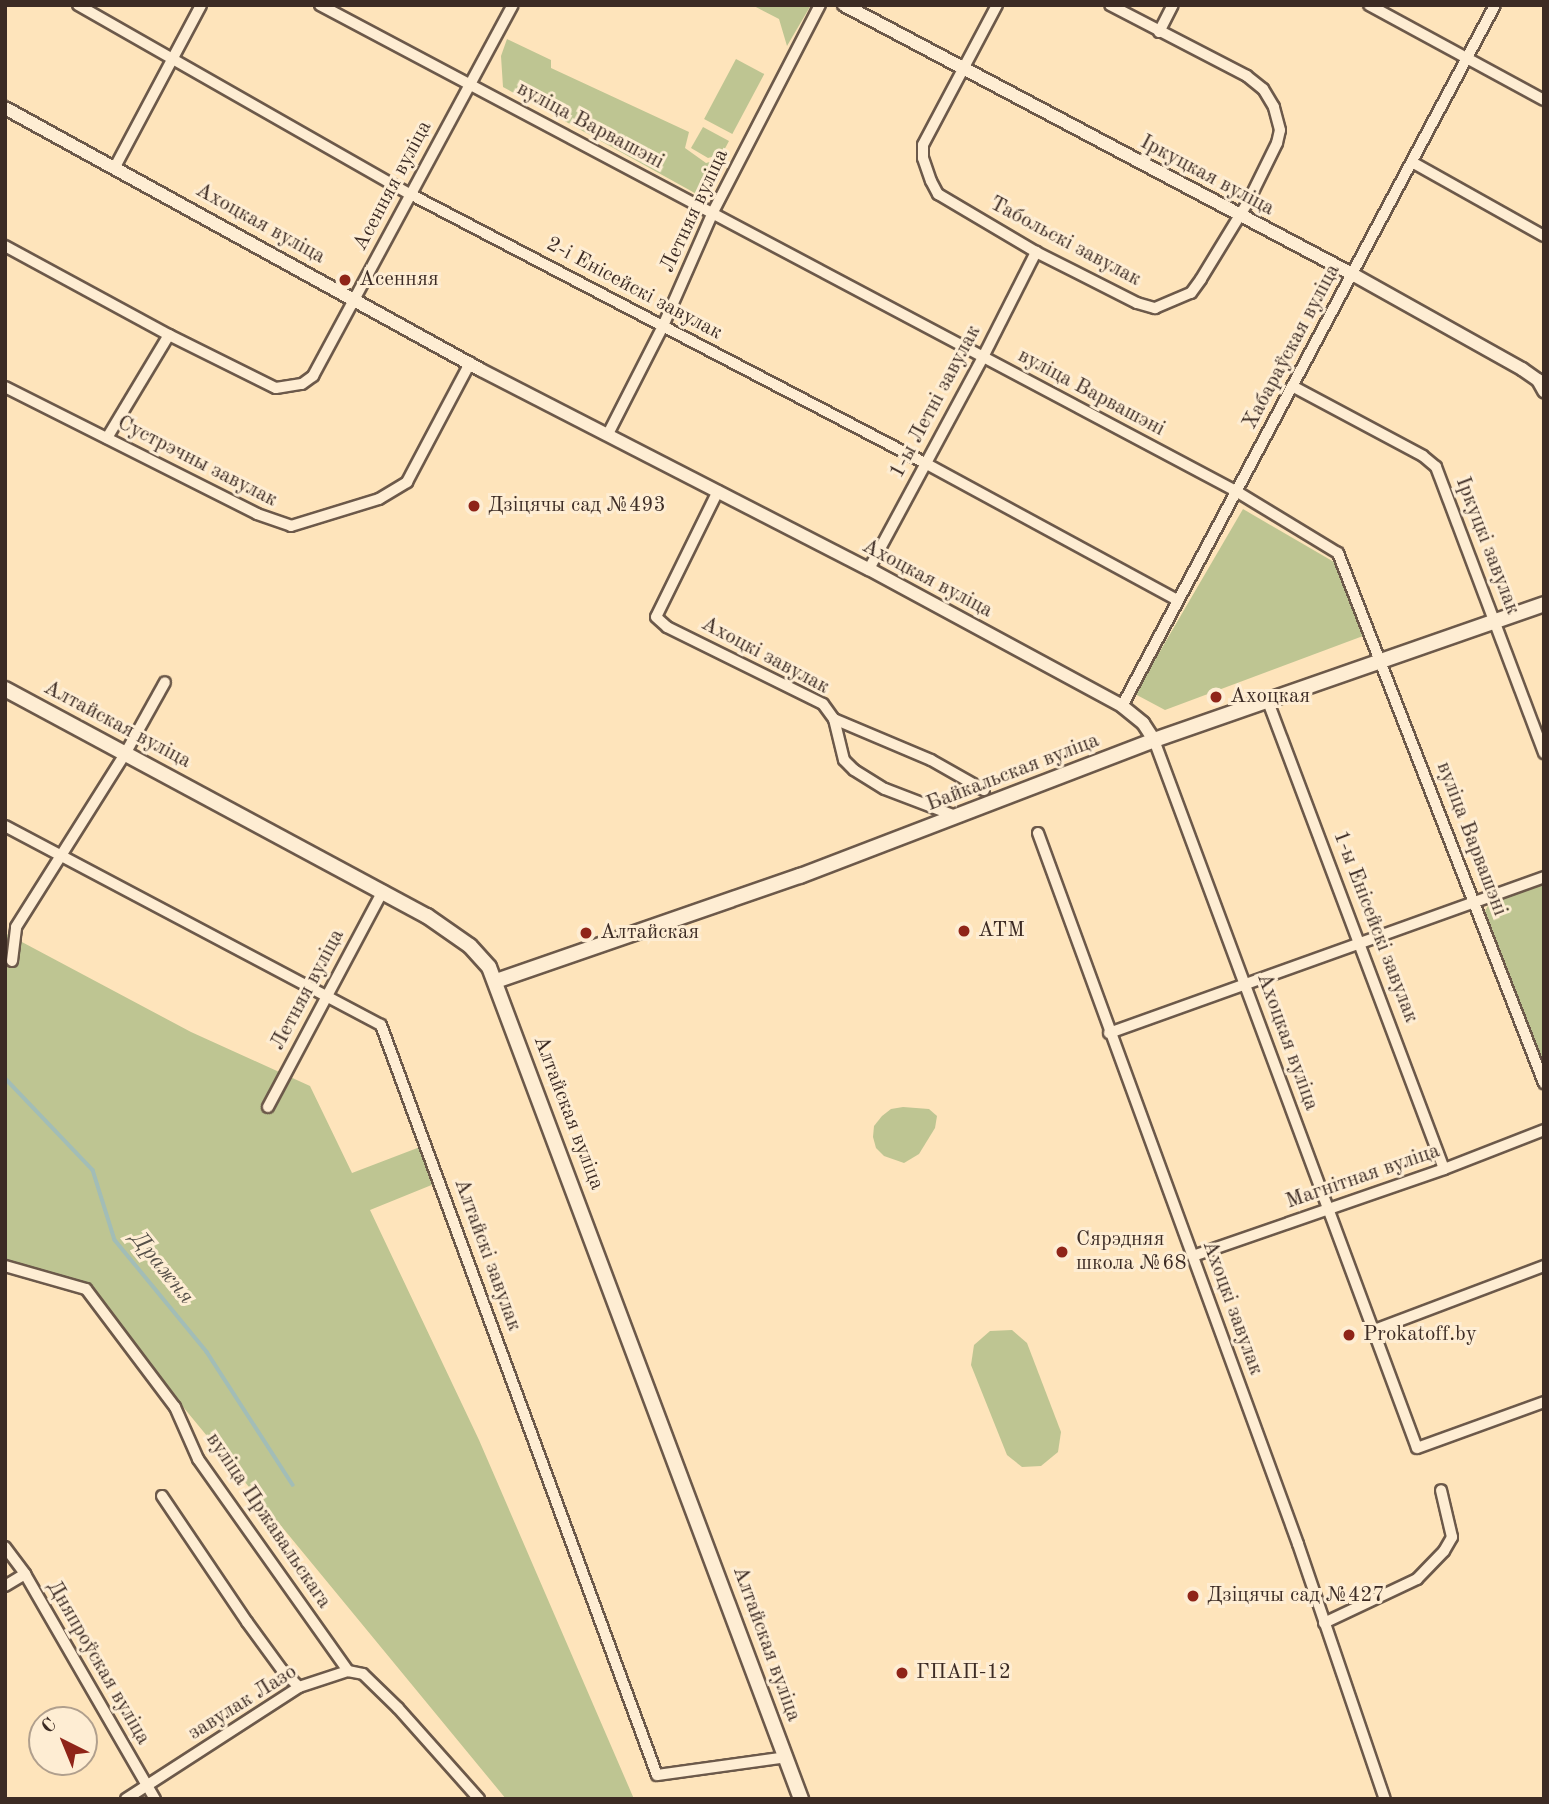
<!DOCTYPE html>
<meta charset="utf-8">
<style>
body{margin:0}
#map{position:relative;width:1549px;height:1804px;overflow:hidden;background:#fee4bb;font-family:"Old Standard TT",serif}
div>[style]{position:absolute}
.green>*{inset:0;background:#bec592;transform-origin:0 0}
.stream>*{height:3.5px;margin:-1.75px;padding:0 1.75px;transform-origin:1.75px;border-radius:1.75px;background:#a2bdb7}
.roads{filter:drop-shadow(2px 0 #6c594a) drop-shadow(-2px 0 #6c594a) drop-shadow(0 2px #6c594a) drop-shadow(0 -2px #6c594a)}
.minor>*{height:10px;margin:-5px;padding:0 5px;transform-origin:5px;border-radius:5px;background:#feedd3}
.tertiary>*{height:12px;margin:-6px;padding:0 6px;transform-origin:6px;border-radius:6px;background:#feedd3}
.secondary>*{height:14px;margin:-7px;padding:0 7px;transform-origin:7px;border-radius:7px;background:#feedd3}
.dots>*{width:19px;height:19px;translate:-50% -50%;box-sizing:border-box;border:4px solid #feedd3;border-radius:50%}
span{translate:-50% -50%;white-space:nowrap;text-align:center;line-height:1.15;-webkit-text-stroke:6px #feedd3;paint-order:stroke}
.street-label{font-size:21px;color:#3c2b24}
.poi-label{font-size:21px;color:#3c2b24}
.left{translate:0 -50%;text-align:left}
.water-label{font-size:23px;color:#565049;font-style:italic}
.frame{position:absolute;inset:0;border:7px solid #3c2b24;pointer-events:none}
.north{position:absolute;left:28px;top:1706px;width:70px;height:70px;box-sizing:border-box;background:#feedd3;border:2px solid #b09f8d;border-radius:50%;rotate:317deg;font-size:19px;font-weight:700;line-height:28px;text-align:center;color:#3c2b24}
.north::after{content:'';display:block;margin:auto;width:24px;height:32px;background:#8f2418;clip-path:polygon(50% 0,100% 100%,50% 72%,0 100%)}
</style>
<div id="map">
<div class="green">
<div style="clip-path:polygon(752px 5px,811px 5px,787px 46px,779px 19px)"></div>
<div style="clip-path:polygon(507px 39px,551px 60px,551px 68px,689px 132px,685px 148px,706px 163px,725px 158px,702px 197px,503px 87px,501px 56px)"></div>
<div style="left:736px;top:59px;width:32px;height:68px;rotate:28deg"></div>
<div style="clip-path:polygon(703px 127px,729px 141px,722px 154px,708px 158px,691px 148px)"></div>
<div style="clip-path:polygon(1243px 509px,1334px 562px,1363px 636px,1165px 710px,1135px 694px)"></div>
<div style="clip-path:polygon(1544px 882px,1544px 1065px,1485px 911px,1490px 902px)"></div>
<div style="clip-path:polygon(5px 933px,191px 1032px,310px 1086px,352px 1173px,420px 1147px,434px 1184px,370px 1210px,479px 1440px,634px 1799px,506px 1799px,86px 1289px,5px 1271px)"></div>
<div style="clip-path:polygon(903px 1107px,929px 1109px,937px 1116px,935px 1128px,919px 1154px,904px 1163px,884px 1156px,876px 1148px,873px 1137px,874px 1126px,882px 1116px,891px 1109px)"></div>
<div style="clip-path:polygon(1012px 1330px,1027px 1343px,1061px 1432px,1058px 1452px,1041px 1466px,1022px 1467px,1007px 1455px,971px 1365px,974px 1345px,990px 1331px)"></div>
</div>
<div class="stream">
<div style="left:5px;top:1078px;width:127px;rotate:46.3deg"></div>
<div style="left:93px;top:1170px;width:73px;rotate:72.6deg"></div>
<div style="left:115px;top:1240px;width:145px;rotate:50.6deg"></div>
<div style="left:207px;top:1352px;width:158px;rotate:57.1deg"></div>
</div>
<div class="roads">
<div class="minor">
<div style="left:78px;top:5px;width:382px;rotate:29.7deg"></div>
<div style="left:410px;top:194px;width:581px;rotate:27.58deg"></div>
<div style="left:925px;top:463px;width:287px;rotate:28.5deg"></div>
<div style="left:320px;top:5px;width:1037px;rotate:27.95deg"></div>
<div style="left:1236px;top:491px;width:119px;rotate:31.3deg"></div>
<div style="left:1338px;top:553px;width:569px;rotate:68.76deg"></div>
<div style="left:997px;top:5px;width:158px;rotate:117.9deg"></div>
<div style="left:923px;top:145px;width:13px;rotate:90deg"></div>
<div style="left:923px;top:158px;width:24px;rotate:71deg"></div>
<div style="left:931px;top:181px;width:15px;rotate:62deg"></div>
<div style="left:938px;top:194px;width:114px;rotate:30.6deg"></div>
<div style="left:1036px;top:252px;width:113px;rotate:26.8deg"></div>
<div style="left:1137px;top:303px;width:19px;rotate:16deg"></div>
<div style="left:1155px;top:308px;width:39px;rotate:-23deg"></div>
<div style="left:1191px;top:293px;width:17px;rotate:-54deg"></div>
<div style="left:1201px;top:279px;width:90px;rotate:-58.6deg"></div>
<div style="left:1248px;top:202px;width:66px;rotate:-63.8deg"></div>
<div style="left:1277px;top:143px;width:13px;rotate:-77deg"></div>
<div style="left:1280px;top:130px;width:24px;rotate:-105deg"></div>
<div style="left:1274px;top:107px;width:21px;rotate:-121deg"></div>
<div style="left:1263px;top:89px;width:21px;rotate:-141deg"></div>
<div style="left:1247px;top:76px;width:154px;rotate:-152.6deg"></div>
<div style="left:1369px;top:5px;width:199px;rotate:28.5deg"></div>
<div style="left:1159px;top:32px;width:30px;rotate:-63deg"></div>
<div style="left:1412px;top:162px;width:151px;rotate:29.3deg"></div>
<div style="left:115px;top:167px;width:183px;rotate:-62deg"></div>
<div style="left:5px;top:246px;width:187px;rotate:28.5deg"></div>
<div style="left:169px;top:335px;width:119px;rotate:26.4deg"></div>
<div style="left:276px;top:388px;width:26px;rotate:-9deg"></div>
<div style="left:302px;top:384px;width:14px;rotate:-36deg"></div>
<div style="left:313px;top:376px;width:421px;rotate:-61.7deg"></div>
<div style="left:5px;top:387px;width:282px;rotate:26.7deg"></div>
<div style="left:257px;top:514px;width:36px;rotate:19deg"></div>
<div style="left:291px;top:526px;width:92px;rotate:-17.1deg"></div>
<div style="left:379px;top:499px;width:33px;rotate:-31deg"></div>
<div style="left:407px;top:482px;width:135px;rotate:-62.1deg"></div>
<div style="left:1294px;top:387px;width:146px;rotate:28.1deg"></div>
<div style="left:1423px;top:456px;width:17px;rotate:40deg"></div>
<div style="left:1436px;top:467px;width:306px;rotate:69.3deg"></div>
<div style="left:608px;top:434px;width:121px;rotate:-63deg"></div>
<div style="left:663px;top:326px;width:124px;rotate:-66.3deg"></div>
<div style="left:713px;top:212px;width:233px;rotate:-62.7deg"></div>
<div style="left:107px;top:438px;width:120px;rotate:-59deg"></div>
<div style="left:718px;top:491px;width:140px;rotate:116.2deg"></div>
<div style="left:656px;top:617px;width:15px;rotate:42deg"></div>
<div style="left:667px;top:627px;width:174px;rotate:26.3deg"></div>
<div style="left:823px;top:704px;width:19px;rotate:54deg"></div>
<div style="left:834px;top:719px;width:105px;rotate:22.9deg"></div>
<div style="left:931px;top:760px;width:61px;rotate:29.5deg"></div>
<div style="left:869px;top:569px;width:241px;rotate:-61.7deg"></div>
<div style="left:983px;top:357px;width:118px;rotate:-63.2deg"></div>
<div style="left:1267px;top:699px;width:502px;rotate:69.36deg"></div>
<div style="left:1122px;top:706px;width:794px;rotate:-61.98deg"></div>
<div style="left:834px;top:719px;width:42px;rotate:76.3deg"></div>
<div style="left:844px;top:760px;width:14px;rotate:45deg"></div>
<div style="left:854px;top:770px;width:36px;rotate:32deg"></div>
<div style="left:885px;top:789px;width:78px;rotate:21deg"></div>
<div style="left:1154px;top:740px;width:755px;rotate:69.62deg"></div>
<div style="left:1417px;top:1448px;width:135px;rotate:-19.9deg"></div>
<div style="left:5px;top:826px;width:425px;rotate:27.9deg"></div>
<div style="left:381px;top:1025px;width:799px;rotate:69.8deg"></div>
<div style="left:657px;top:1775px;width:130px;rotate:-7.9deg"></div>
<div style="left:1038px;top:833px;width:757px;rotate:69.91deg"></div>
<div style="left:1298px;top:1544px;width:269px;rotate:71.2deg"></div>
<div style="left:12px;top:961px;width:34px;rotate:-83deg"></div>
<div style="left:16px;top:927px;width:204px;rotate:-57.8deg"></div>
<div style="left:125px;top:754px;width:82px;rotate:-60.9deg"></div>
<div style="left:1109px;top:1033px;width:462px;rotate:-19.7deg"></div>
<div style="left:268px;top:1107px;width:245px;rotate:-62deg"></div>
<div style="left:1193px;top:1256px;width:266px;rotate:-19.1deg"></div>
<div style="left:1444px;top:1169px;width:107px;rotate:-21.3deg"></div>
<div style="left:5px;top:1266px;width:84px;rotate:15.9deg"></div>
<div style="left:86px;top:1289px;width:148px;rotate:53deg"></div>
<div style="left:175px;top:1407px;width:57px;rotate:66.1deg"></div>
<div style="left:198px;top:1459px;width:260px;rotate:54.7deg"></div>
<div style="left:1372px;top:1331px;width:184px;rotate:-20.7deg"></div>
<div style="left:162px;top:1496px;width:152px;rotate:56deg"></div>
<div style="left:247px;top:1622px;width:59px;rotate:53.9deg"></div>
<div style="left:282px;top:1670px;width:24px;rotate:45deg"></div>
<div style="left:5px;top:1547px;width:34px;rotate:53deg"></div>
<div style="left:25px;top:1574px;width:260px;rotate:60deg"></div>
<div style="left:5px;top:1586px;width:23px;rotate:-31deg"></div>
<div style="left:1324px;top:1623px;width:103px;rotate:-25.3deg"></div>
<div style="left:1417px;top:1579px;width:39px;rotate:-46deg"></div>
<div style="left:1444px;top:1551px;width:16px;rotate:-60deg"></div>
<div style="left:1452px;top:1537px;width:48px;rotate:-103.2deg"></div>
<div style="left:126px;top:1799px;width:206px;rotate:-32.9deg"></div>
<div style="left:299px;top:1687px;width:52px;rotate:-18.1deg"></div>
<div style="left:348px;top:1671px;width:15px;rotate:11deg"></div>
<div style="left:363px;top:1674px;width:49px;rotate:44.2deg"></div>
<div style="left:398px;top:1708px;width:122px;rotate:48.3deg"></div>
</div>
<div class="tertiary">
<div style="left:844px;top:5px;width:577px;rotate:27.9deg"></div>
<div style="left:1354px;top:275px;width:193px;rotate:29.2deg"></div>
<div style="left:1522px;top:369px;width:19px;rotate:35deg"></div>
<div style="left:1538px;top:380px;width:13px;rotate:61deg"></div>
<div style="left:5px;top:108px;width:543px;rotate:28.83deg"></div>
<div style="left:481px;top:370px;width:436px;rotate:27.2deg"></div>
<div style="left:869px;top:569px;width:288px;rotate:28.4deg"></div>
<div style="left:1122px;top:706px;width:27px;rotate:39deg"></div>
<div style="left:1143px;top:723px;width:20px;rotate:57deg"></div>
</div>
<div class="secondary">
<div style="left:5px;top:689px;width:479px;rotate:28.3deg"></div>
<div style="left:427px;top:916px;width:52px;rotate:34.9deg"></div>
<div style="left:470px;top:946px;width:28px;rotate:48deg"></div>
<div style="left:489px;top:967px;width:889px;rotate:69.44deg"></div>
<div style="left:496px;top:981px;width:322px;rotate:-19.1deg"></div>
<div style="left:800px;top:876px;width:379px;rotate:-21deg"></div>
<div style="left:1154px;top:740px;width:413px;rotate:-19.2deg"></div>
</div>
</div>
<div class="dots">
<div style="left:345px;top:280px;background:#8f2418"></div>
<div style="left:474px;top:506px;background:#8f2418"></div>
<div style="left:1216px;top:697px;background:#8f2418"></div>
<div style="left:964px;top:931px;background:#8f2418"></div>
<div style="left:586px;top:933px;background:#8f2418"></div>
<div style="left:1062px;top:1252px;background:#8f2418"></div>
<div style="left:1349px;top:1335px;background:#8f2418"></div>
<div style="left:1193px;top:1596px;background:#8f2418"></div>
<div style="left:902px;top:1673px;background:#8f2418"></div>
</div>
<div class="street-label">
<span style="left:590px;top:126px;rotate:28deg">вуліца Варвашэні</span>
<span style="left:1207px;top:176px;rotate:28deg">Іркуцкая вуліца</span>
<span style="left:393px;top:186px;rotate:-62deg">Асенняя вуліца</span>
<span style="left:695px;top:211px;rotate:-65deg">Летняя вуліца</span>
<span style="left:260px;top:224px;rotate:29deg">Ахоцкая вуліца</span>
<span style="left:1065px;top:242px;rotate:28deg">Табольскі завулак</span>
<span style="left:634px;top:289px;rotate:28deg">2-і Енісейскі завулак</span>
<span style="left:1292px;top:347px;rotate:-62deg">Хабараўская вуліца</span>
<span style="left:1091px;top:393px;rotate:28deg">вуліца Варвашэні</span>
<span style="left:936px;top:402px;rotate:-62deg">1-ы Летні завулак</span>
<span style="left:197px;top:462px;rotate:27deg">Сустрэчны завулак</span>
<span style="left:1487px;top:546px;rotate:69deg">Іркуцкі завулак</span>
<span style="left:927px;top:579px;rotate:28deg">Ахоцкая вуліца</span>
<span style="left:765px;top:656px;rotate:28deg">Ахоцкі завулак</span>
<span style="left:117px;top:725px;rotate:28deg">Алтайская вуліца</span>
<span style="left:1013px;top:773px;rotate:-21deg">Байкальская вуліца</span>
<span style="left:1471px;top:839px;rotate:69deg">вуліца Варвашэні</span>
<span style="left:1375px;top:927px;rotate:69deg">1-ы Енісейскі завулак</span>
<span style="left:308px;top:990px;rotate:-62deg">Летняя вуліца</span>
<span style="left:1287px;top:1042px;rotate:70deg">Ахоцкая вуліца</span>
<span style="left:568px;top:1113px;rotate:69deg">Алтайская вуліца</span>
<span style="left:1363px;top:1177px;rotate:-19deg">Магнітная вуліца</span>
<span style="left:487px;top:1255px;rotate:70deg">Алтайскі завулак</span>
<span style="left:1232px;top:1308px;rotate:70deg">Ахоцкі завулак</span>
<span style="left:268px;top:1521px;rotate:56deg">вуліца Пржавальскага</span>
<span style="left:766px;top:1644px;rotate:70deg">Алтайская вуліца</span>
<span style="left:98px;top:1663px;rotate:60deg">Дняпроўская вуліца</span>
<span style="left:243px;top:1703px;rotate:-32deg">завулак Лазо</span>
</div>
<div class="poi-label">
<span class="left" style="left:359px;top:280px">Асенняя</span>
<span class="left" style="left:488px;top:506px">Дзіцячы сад №493</span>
<span class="left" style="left:1230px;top:697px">Ахоцкая</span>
<span class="left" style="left:978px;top:931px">АТМ</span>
<span class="left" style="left:600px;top:933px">Алтайская</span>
<span class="left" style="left:1076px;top:1252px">Сярэдняя<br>школа №68</span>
<span class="left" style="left:1363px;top:1335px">Prokatoff.by</span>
<span class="left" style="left:1207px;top:1596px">Дзіцячы сад №427</span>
<span class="left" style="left:916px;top:1673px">ГПАП-12</span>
</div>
<div class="water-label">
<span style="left:162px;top:1268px;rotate:51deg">Дражня</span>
</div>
<div class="frame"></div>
<div class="north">С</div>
</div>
